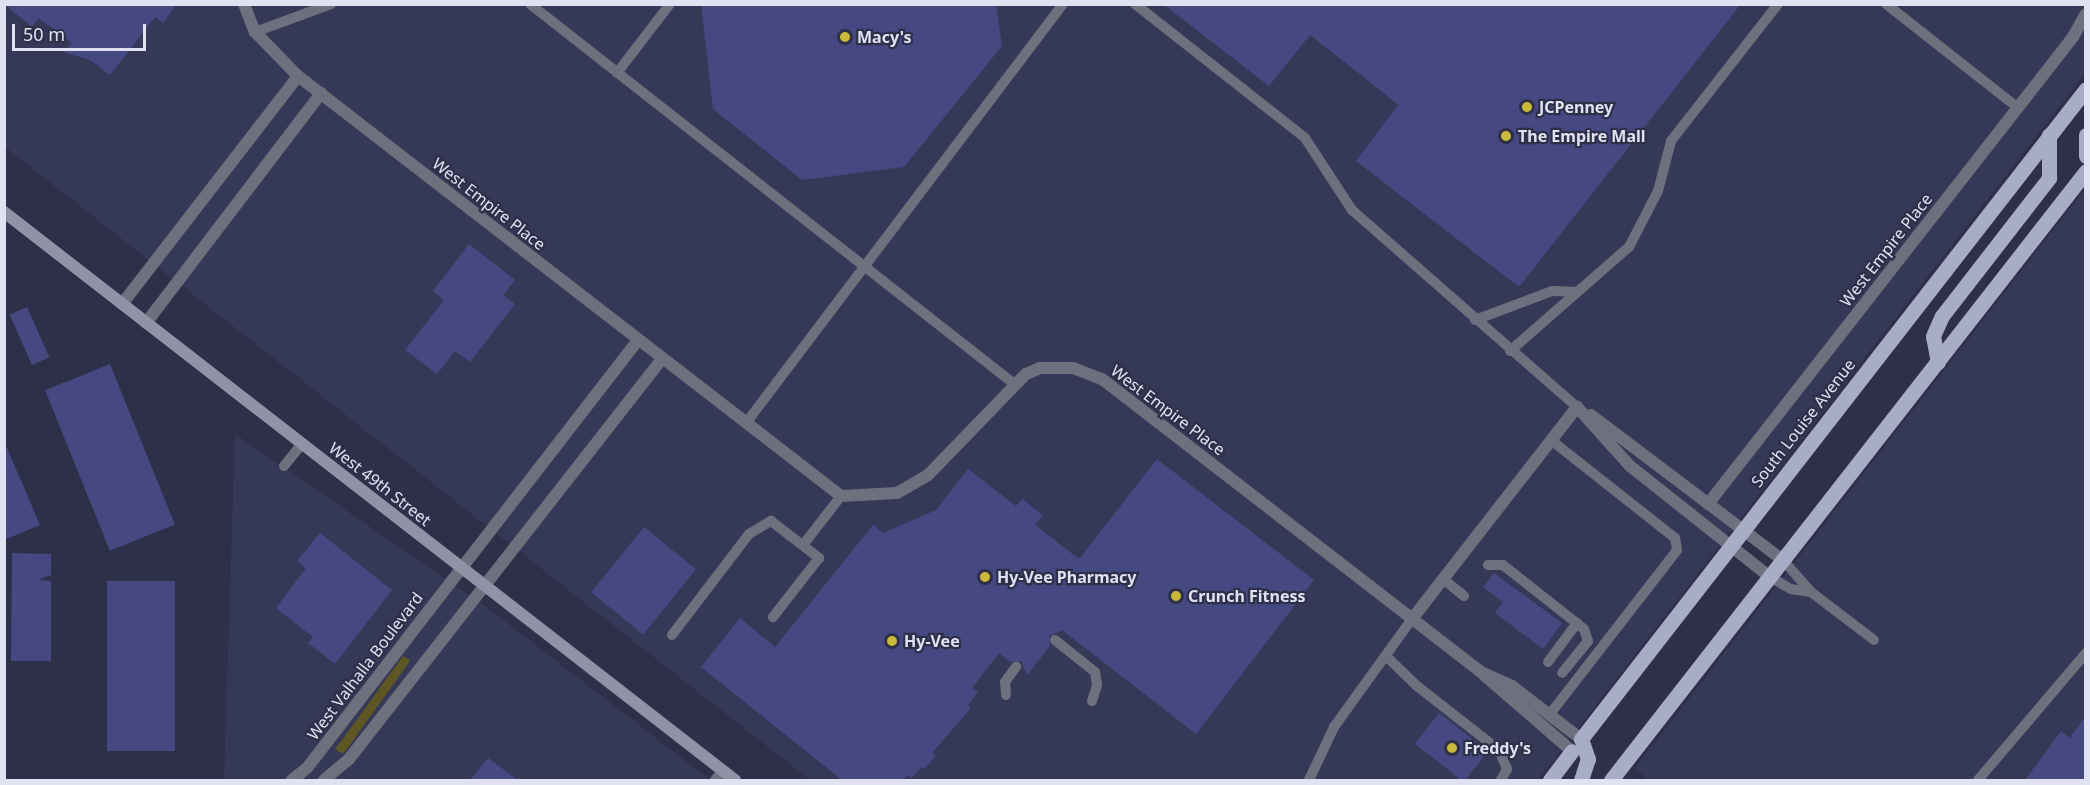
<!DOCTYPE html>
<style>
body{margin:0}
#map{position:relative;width:2090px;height:785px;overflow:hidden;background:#2e3049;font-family:"Noto Sans",sans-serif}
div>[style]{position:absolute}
.built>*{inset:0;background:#363857}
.green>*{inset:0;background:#5e5623}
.building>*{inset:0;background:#464882;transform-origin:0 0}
.lane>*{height:10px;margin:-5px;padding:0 5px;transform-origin:5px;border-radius:5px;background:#6f707d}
.street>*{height:12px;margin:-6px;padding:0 6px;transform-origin:6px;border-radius:6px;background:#6f707d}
.secondary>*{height:12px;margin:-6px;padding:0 6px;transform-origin:6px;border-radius:6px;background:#9092a6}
.primary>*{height:15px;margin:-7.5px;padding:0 7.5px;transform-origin:7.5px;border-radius:7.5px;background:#a9acc6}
.dots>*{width:16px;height:16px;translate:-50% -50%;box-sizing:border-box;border:3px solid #2e3049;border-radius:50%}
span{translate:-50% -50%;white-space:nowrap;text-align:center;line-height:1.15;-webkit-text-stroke:4.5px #2e3049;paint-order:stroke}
.poi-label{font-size:16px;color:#e0e2f2;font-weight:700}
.left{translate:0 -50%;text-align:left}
.street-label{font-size:16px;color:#e0e2f2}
.frame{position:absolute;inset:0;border:6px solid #e0e2f2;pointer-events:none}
.scale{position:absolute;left:12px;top:24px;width:134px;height:27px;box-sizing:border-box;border:3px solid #e0e2f2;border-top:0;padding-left:8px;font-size:18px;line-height:21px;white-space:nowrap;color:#e0e2f2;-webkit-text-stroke:4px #2e3049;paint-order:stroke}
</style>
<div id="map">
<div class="built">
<div style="clip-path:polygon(2085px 4px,2086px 72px,1538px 780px,810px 780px,5px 147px,4px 5px)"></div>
<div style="clip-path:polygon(2085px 189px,2085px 780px,1649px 780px,1634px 769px)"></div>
<div style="clip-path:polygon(235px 434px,488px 608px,710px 780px,224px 780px)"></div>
</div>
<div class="green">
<div style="clip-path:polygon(403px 656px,410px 660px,408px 664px,344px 753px,339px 752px,335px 749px,342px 740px)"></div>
</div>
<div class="building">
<div style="clip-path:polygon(4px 4px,177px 4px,163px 23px,155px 17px,110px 75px,90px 60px,64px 52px,72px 43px,39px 18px,32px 27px)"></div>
<div style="clip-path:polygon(701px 4px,996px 4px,1002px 46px,904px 167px,802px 180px,713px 109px)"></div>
<div style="clip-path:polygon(1163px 4px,1741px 4px,1519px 287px,1356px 161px,1398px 105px,1370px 82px,1310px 35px,1269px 86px)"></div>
<div style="clip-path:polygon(469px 244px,515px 280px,503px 295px,515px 304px,470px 362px,455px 351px,437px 374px,405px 350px,444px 300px,433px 291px)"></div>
<div style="left:27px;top:307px;width:55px;height:19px;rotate:66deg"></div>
<div style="left:110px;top:364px;width:173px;height:70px;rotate:68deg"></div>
<div style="clip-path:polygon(4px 441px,40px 525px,4px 540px)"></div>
<div style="clip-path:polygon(1157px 459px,1314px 580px,1196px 734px,1062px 630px,1049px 636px,1050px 646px,1027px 675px,1021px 661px,1010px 662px,999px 653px,972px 688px,978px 692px,968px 705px,971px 708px,932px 753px,936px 755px,925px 769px,922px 767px,912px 778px,908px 775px,903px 780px,842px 780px,701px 667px,740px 618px,775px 647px,873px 525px,883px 533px,936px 510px,968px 469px,1016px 506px,1022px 499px,1043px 515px,1035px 525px,1079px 559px)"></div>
<div style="left:644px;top:527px;width:67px;height:84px;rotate:39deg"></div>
<div style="clip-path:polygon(320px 533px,392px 590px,335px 664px,308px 643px,313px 637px,276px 608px,306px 568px,297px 561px)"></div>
<div style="clip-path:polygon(12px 553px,51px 554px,51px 575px,38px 580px,51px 581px,51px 661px,11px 661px)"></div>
<div style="clip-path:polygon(1494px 573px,1562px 623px,1543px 649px,1495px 613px,1503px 602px,1483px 587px)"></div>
<div style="left:107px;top:581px;width:68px;height:170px"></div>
<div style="left:1439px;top:713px;width:62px;height:39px;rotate:38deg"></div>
<div style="clip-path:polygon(2085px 717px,2085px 780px,2025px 780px,2061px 731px,2070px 738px)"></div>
<div style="clip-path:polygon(488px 758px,518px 780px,470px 780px)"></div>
</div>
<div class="lane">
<div style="left:530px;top:4px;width:614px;rotate:38.12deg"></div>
<div style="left:1135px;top:4px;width:216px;rotate:38.2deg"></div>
<div style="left:1305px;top:138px;width:86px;rotate:56.9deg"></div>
<div style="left:1352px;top:210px;width:299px;rotate:41.2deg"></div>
<div style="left:1886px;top:4px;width:168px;rotate:38.2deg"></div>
<div style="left:255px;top:32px;width:81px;rotate:-20.2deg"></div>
<div style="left:617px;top:73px;width:87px;rotate:-52.5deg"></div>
<div style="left:1475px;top:320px;width:82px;rotate:-20.6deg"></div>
<div style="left:1552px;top:291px;width:23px;rotate:2deg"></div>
<div style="left:1510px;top:351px;width:158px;rotate:-41.2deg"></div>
<div style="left:1629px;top:247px;width:63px;rotate:-62.6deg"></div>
<div style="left:1658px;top:191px;width:52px;rotate:-75.4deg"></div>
<div style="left:1671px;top:141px;width:174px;rotate:-52deg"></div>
<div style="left:746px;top:423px;width:525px;rotate:-52.89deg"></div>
<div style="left:284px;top:466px;width:28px;rotate:-51deg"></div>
<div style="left:803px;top:545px;width:62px;rotate:-52.2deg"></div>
<div style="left:1783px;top:560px;width:43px;rotate:48.8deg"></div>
<div style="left:1811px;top:592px;width:79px;rotate:37.3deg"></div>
<div style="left:1488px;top:565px;width:15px"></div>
<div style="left:1503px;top:565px;width:103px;rotate:38.3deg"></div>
<div style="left:1584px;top:629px;width:13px;rotate:72deg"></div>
<div style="left:1588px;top:641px;width:41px;rotate:129.1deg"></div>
<div style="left:1770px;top:577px;width:24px;rotate:30deg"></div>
<div style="left:1791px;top:589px;width:20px;rotate:9deg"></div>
<div style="left:1443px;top:579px;width:27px;rotate:39deg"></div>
<div style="left:672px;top:635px;width:127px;rotate:-52.7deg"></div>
<div style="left:749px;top:534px;width:26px;rotate:-31deg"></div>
<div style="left:771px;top:521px;width:61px;rotate:37.6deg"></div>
<div style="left:819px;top:558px;width:75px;rotate:127.9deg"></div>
<div style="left:1055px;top:640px;width:51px;rotate:38.7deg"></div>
<div style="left:1095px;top:672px;width:13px;rotate:81deg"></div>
<div style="left:1097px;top:685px;width:17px;rotate:107deg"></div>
<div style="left:1386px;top:656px;width:43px;rotate:44.1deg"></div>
<div style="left:1417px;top:686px;width:104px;rotate:38deg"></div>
<div style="left:1499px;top:750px;width:21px;rotate:67deg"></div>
<div style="left:1507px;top:769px;width:13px;rotate:119deg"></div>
<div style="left:1548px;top:662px;width:49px;rotate:-53.4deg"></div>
<div style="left:1006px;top:695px;width:13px;rotate:-94deg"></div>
<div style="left:1005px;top:682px;width:19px;rotate:-54deg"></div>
<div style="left:1550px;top:714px;width:207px;rotate:-52.2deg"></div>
<div style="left:1677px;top:550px;width:12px;rotate:-99deg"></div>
<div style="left:1675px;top:538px;width:158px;rotate:-141.7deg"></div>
<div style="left:715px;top:780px;width:11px;rotate:-52deg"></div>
<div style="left:1309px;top:780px;width:59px;rotate:-64.7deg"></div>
<div style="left:1334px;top:727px;width:133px;rotate:-54.2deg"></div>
<div style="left:1978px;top:780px;width:167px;rotate:-49.6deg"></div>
</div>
<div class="street">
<div style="left:244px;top:4px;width:30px;rotate:69deg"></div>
<div style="left:255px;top:32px;width:62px;rotate:45.7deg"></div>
<div style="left:298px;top:76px;width:686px;rotate:37.72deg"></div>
<div style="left:841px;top:496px;width:56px;rotate:-3.1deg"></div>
<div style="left:897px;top:493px;width:36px;rotate:-30deg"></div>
<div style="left:928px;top:475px;width:141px;rotate:-45.9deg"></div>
<div style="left:1026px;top:374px;width:15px;rotate:-23deg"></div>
<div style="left:1040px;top:368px;width:33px"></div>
<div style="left:1073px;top:368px;width:31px;rotate:21deg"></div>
<div style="left:1102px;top:379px;width:481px;rotate:37.7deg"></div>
<div style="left:1483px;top:673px;width:32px;rotate:24deg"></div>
<div style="left:1512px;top:686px;width:87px;rotate:37.5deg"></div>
<div style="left:122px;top:304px;width:288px;rotate:-52.3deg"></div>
<div style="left:146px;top:323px;width:289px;rotate:-52.7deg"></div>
<div style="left:1577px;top:407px;width:79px;rotate:48.1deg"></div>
<div style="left:1630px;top:466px;width:179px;rotate:38.4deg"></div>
<div style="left:1591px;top:415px;width:241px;rotate:37.1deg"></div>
<div style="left:1708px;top:504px;width:593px;rotate:-51.99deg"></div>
<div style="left:2073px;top:37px;width:26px;rotate:-61deg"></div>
<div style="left:1412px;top:619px;width:269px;rotate:-52.1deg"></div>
<div style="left:1485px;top:676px;width:115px;rotate:40.8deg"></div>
<div style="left:292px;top:780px;width:19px;rotate:-39deg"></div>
<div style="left:307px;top:768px;width:541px;rotate:-52.28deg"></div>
<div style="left:324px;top:780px;width:33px;rotate:-40deg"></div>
<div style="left:349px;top:759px;width:508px;rotate:-51.96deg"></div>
</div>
<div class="secondary">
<div style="left:4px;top:212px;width:926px;rotate:37.85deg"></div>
</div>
<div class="primary">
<div style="left:2086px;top:135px;width:21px;rotate:90deg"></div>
<div style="left:1938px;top:362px;width:26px;rotate:-101deg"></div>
<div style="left:1933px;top:336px;width:22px;rotate:-66deg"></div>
<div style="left:1942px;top:316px;width:175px;rotate:-52.2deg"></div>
<div style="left:2049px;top:178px;width:43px;rotate:-90deg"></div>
<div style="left:1550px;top:780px;width:36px;rotate:-53deg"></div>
<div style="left:1581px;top:780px;width:22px;rotate:-72deg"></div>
<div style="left:1588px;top:759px;width:21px;rotate:-109deg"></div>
<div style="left:1581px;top:739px;width:823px;rotate:-52.16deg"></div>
<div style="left:1611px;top:780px;width:772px;rotate:-52.05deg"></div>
</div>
<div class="dots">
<div style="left:845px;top:37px;background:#cbb939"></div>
<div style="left:1527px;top:107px;background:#cbb939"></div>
<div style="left:1506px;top:136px;background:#cbb939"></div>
<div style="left:985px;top:577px;background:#cbb939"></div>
<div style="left:1176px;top:596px;background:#cbb939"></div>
<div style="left:892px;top:641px;background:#cbb939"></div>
<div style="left:1452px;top:748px;background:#cbb939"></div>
</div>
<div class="poi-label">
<span class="left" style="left:857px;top:37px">Macy's</span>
<span class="left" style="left:1539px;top:107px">JCPenney</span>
<span class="left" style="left:1518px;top:136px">The Empire Mall</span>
<span class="left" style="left:997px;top:577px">Hy-Vee Pharmacy</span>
<span class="left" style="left:1188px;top:596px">Crunch Fitness</span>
<span class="left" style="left:904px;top:641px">Hy-Vee</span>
<span class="left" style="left:1464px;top:748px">Freddy's</span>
</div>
<div class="street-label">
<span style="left:489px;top:204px;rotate:38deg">West Empire Place</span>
<span style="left:1886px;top:250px;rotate:-52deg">West Empire Place</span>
<span style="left:1168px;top:410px;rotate:37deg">West Empire Place</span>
<span style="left:1803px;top:423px;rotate:-52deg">South Louise Avenue</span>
<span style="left:380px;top:484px;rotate:38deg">West 49th Street</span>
<span style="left:365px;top:666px;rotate:-53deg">West Valhalla Boulevard</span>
</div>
<div class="frame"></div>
<div class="scale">50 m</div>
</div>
